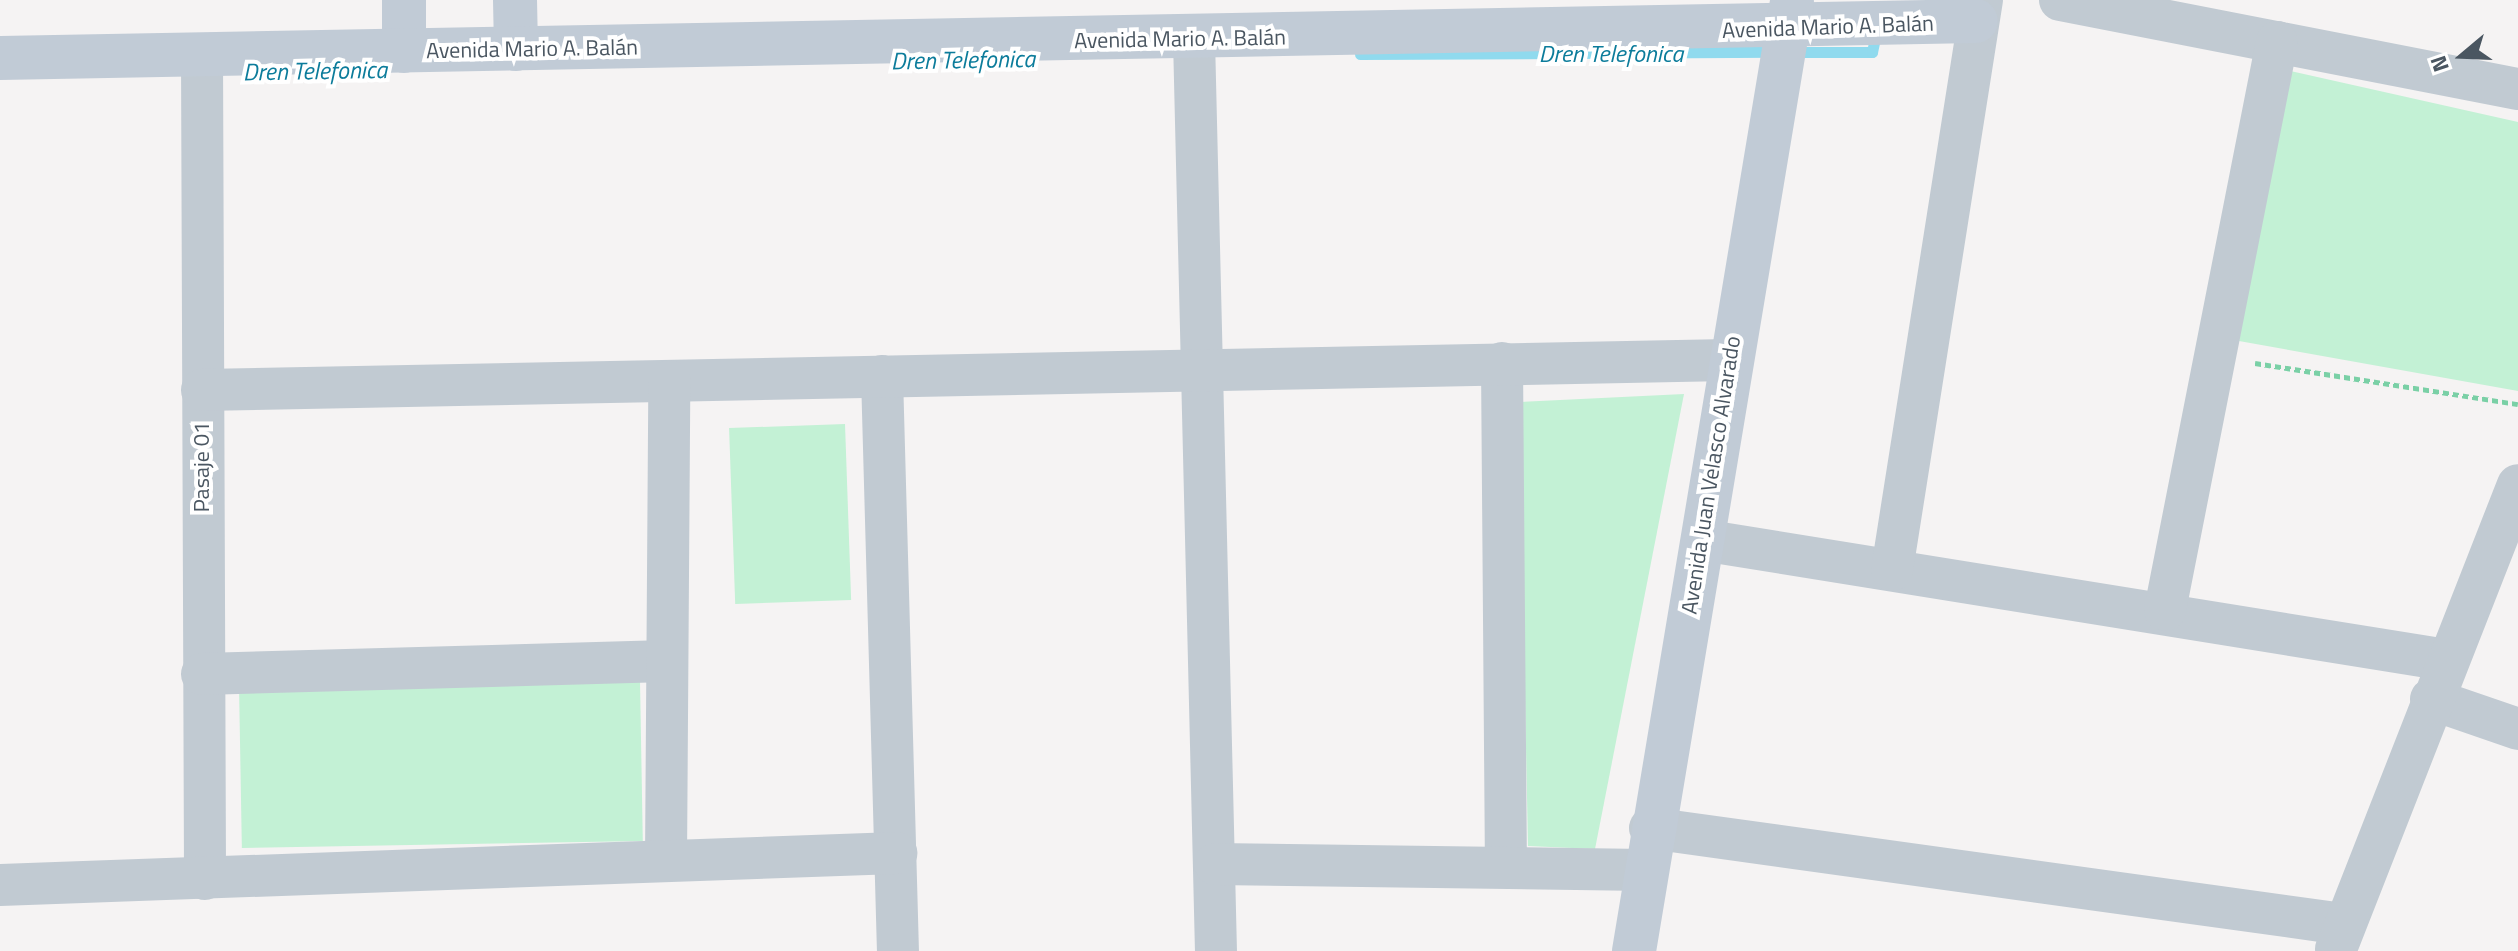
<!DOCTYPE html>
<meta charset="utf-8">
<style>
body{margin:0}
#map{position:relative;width:2518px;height:951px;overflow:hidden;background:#f5f3f3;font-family:"Titillium Web",sans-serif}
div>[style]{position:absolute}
.green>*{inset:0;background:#c3f1d5;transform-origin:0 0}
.stream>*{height:11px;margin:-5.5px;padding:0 5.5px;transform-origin:5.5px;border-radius:5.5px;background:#90daee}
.path>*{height:5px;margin-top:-2.5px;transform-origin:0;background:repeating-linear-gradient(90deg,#7ad0a6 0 6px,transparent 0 10px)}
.street>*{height:42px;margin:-21px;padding:0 21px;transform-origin:21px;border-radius:21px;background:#c1cad2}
.secondary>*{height:44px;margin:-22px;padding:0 22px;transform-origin:22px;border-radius:22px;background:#c1cbd6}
span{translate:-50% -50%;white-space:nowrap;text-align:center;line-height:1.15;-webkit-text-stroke:8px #fff;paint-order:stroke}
.street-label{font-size:22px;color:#4a5661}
.water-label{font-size:24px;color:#0c7c9b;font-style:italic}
.north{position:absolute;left:2422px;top:16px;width:80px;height:80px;-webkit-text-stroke:6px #fff;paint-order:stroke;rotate:251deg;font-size:22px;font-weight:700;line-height:32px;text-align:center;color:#4a5661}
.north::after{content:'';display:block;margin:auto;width:28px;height:36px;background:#4a5661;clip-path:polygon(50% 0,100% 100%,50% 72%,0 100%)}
</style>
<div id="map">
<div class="green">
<div style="clip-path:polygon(2286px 70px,2518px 122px,2518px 391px,2239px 341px)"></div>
<div style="clip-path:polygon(1684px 394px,1595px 849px,1528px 846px,1519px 402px)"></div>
<div style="left:845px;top:424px;width:176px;height:116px;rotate:88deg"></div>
<div style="left:640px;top:681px;width:160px;height:401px;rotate:89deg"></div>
</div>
<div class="stream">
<div style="left:1792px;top:52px;width:80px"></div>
<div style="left:1872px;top:52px;width:19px;rotate:-78deg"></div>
<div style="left:1360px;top:54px;width:415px;rotate:-0.3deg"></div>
</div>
<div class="path">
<div style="left:2255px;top:363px;width:266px;rotate:8.9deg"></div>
</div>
<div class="street">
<div style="left:2060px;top:0;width:467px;rotate:11deg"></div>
<div style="left:1194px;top:39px;width:912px;rotate:88.62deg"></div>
<div style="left:202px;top:54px;width:825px;rotate:89.79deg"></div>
<div style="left:1502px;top:363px;width:504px;rotate:89.55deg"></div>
<div style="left:882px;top:376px;width:575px;rotate:88.41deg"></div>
<div style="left:202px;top:390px;width:1527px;rotate:-1.13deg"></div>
<div style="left:1702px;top:540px;width:754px;rotate:9.16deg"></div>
<div style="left:1892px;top:570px;width:577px;rotate:-81.03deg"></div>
<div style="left:2165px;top:610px;width:579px;rotate:-78.85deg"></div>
<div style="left:202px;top:674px;width:465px;rotate:-1.6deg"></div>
<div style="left:2431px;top:699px;width:92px;rotate:19deg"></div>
<div style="left:1650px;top:828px;width:700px;rotate:7.89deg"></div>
<div style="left:666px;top:861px;width:480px;rotate:-89.6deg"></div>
<div style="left:1215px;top:864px;width:430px;rotate:0.8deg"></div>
<div style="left:0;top:885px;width:897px;rotate:-2.05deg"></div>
<div style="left:2336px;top:949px;width:498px;rotate:-68.6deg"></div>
</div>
<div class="secondary">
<div style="left:515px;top:0;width:49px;rotate:88.8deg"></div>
<div style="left:404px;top:51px;width:51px;rotate:-90deg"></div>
<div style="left:0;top:58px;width:1976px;rotate:-1.07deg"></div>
<div style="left:1634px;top:951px;width:962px;rotate:-80.55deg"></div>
</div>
<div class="street-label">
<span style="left:1828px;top:27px;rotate:-2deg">Avenida Mario A. Balán</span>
<span style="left:1180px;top:39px;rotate:-1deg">Avenida Mario A. Balán</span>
<span style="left:532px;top:49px;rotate:-1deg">Avenida Mario A. Balán</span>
<span style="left:202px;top:467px;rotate:-90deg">Pasaje 01</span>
<span style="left:1711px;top:475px;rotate:-81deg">Avenida Juan Velasco Alvarado</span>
</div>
<div class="water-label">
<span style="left:1611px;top:54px">Dren Telefonica</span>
<span style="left:963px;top:60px;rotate:-1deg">Dren Telefonica</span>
<span style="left:315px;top:71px;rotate:-1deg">Dren Telefonica</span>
</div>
<div class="north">N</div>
</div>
